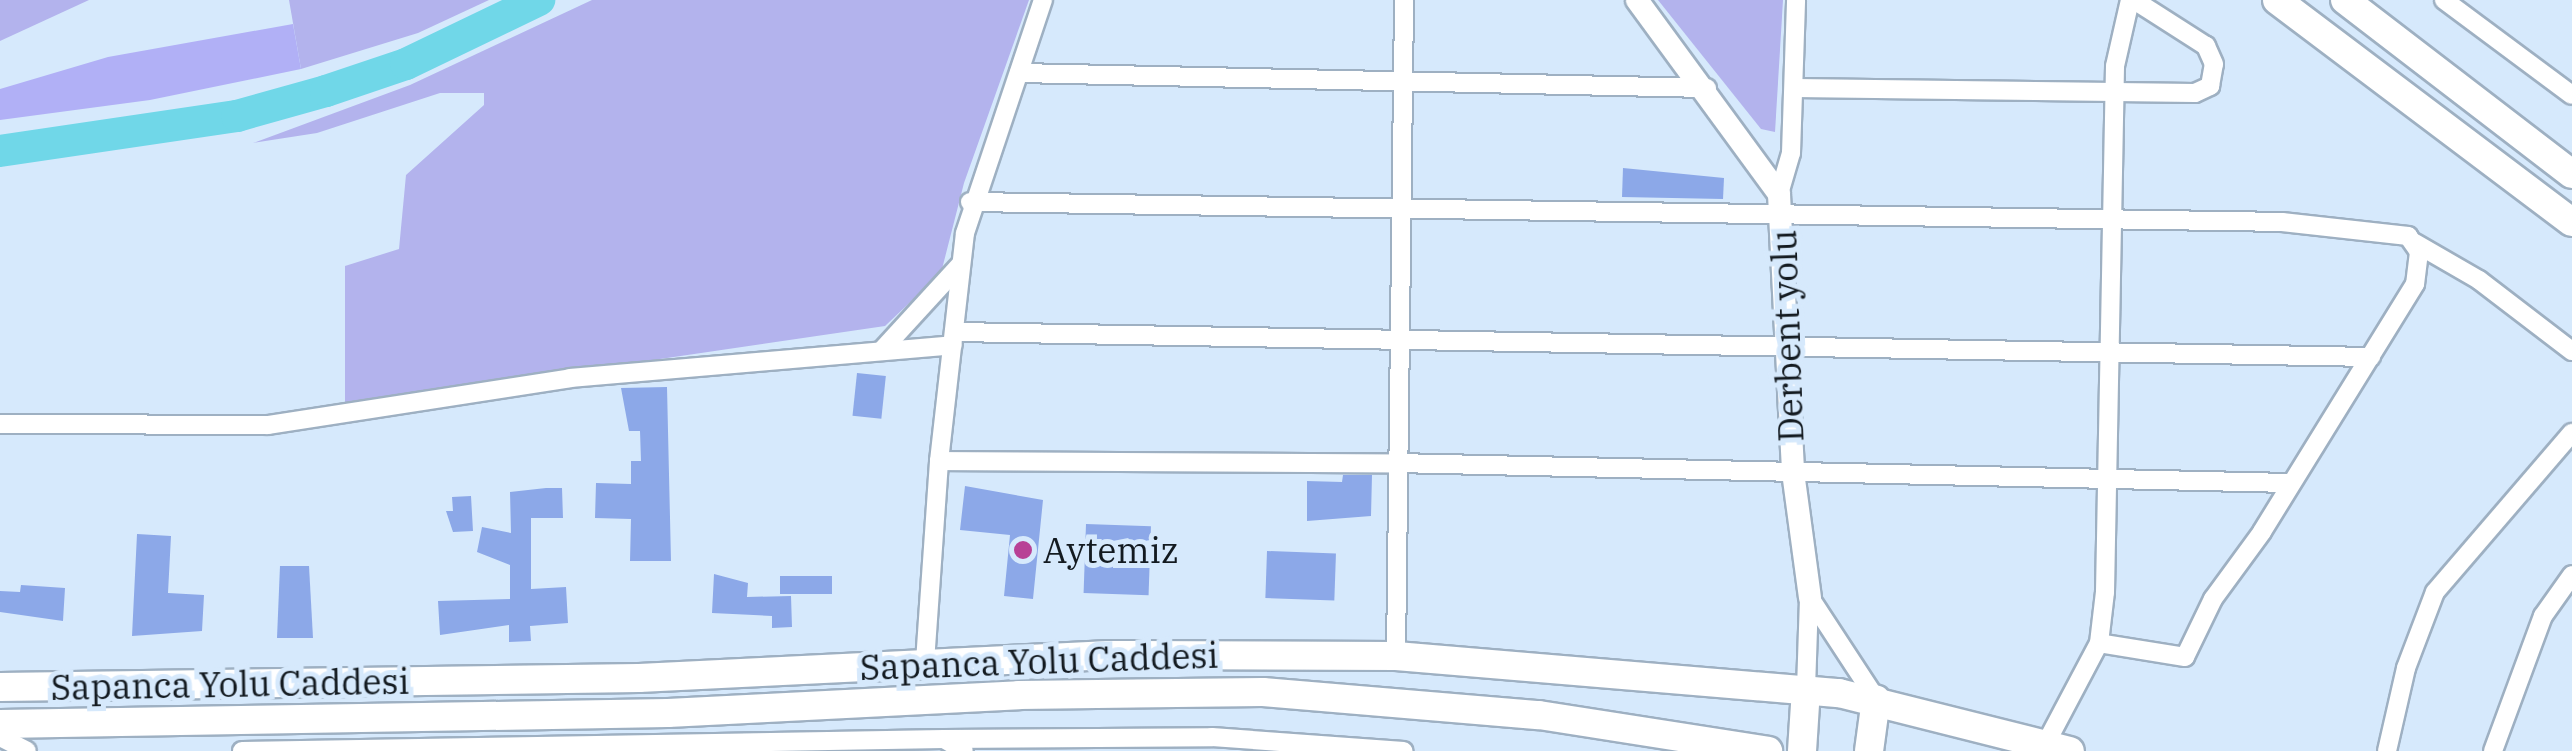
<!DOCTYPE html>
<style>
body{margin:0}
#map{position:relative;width:2572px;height:751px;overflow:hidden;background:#d6e9fc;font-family:"IBM Plex Serif",serif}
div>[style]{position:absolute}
.green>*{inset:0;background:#b3b3ed}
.forest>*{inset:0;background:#b1b0f6}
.river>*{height:32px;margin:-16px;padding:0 16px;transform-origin:16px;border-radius:16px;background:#70d7e8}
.building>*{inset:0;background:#8ca8e8;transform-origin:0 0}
.roads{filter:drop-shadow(2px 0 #9eb0c2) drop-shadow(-2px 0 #9eb0c2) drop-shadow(0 2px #9eb0c2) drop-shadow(0 -2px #9eb0c2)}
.minor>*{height:18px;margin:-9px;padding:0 9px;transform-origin:9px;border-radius:9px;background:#fff}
.major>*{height:22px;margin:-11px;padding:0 11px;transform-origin:11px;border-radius:11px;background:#fff}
.highway>*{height:28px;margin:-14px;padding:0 14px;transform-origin:14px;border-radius:14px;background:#fff}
.dots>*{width:28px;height:28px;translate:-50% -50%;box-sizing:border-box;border:5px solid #d6e9fc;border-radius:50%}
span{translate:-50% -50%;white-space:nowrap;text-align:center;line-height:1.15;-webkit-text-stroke:10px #d6e9fc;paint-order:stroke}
.street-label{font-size:35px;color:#131a20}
.poi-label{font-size:35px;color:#131a20}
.left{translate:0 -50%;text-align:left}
</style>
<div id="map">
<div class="green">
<div style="clip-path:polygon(0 0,89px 0,0 41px)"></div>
<div style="clip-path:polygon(289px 0,489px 0,418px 33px,301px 69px)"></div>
<div style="clip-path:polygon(592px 0,1029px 0,964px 183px,941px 273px,885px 326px,592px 369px,345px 417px,345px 266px,399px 249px,406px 175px,484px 105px,484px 93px,440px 93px,317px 133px,253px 143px,410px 85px)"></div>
<div style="clip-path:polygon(1658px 0,1783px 0,1775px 132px,1761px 129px)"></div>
</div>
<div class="forest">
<div style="clip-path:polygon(293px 24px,301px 69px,150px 100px,0 120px,0 89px,108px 57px)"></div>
</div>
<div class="river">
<div style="left:0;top:151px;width:240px;rotate:-8.4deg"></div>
<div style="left:237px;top:116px;width:92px;rotate:-15.7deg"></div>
<div style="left:326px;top:91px;width:84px;rotate:-18.6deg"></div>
<div style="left:406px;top:64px;width:148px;rotate:-25.7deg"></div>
</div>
<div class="building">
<div style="clip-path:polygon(1623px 168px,1724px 178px,1723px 199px,1622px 197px)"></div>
<div style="left:857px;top:373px;width:29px;height:43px;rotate:6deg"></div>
<div style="clip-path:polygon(667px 387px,671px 561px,630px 561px,631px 519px,595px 518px,596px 483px,631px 484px,631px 461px,641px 461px,640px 431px,629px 431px,621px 388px)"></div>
<div style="clip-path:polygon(1343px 475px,1372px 475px,1371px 516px,1307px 521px,1307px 481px,1342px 482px)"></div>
<div style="clip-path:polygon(965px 486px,1043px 500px,1033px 599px,1004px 596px,1010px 535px,960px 530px)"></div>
<div style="clip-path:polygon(546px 488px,562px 488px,563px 518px,531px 518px,531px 589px,566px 587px,568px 623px,530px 626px,531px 641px,509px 642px,509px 625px,440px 635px,438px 601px,510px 599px,510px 565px,477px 552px,482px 527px,511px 533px,510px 492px)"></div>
<div style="clip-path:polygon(471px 496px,473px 531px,453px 532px,446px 511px,453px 511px,452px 497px)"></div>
<div style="left:1086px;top:524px;width:65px;height:69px;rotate:2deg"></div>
<div style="clip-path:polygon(137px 534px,171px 536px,168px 593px,204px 595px,202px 631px,132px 636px)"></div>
<div style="left:1267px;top:551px;width:69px;height:47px;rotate:2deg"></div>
<div style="clip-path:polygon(280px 566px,309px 566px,313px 638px,277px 638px)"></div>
<div style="clip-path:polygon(714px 574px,748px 583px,747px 597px,791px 596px,792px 627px,772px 628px,772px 616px,712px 613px)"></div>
<div style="left:832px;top:576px;width:18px;height:52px;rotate:90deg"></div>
<div style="clip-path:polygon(21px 585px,65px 588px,63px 621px,0 612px,0 591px,20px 592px)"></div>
</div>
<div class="roads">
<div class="minor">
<div style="left:2444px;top:0;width:159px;rotate:36.6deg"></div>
<div style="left:1019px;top:73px;width:688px;rotate:1.25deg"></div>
<div style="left:1795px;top:88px;width:400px;rotate:0.7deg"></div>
<div style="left:2195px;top:93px;width:17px;rotate:-25deg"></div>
<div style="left:2210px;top:86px;width:22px;rotate:-80deg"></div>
<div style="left:2214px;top:64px;width:20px;rotate:-114deg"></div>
<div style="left:2206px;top:46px;width:85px;rotate:-147.4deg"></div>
<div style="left:1779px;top:194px;width:43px;rotate:-73.7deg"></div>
<div style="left:1791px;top:153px;width:153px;rotate:-88.1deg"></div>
<div style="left:970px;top:202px;width:1312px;rotate:0.87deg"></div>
<div style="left:2282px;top:222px;width:127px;rotate:6.3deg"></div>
<div style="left:2408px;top:236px;width:19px;rotate:55deg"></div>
<div style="left:2419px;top:252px;width:32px;rotate:97deg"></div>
<div style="left:2415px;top:284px;width:291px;rotate:121.7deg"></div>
<div style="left:2262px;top:532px;width:83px;rotate:126.2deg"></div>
<div style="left:2213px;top:599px;width:64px;rotate:115.8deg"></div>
<div style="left:2185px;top:657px;width:87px;rotate:-170.8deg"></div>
<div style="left:2415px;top:243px;width:74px;rotate:30deg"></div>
<div style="left:2479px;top:280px;width:117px;rotate:37.4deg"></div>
<div style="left:955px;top:332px;width:1416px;rotate:1.01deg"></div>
<div style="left:882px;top:350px;width:114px;rotate:-47.5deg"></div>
<div style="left:0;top:424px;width:268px;rotate:0.2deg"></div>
<div style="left:268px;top:425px;width:306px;rotate:-8.8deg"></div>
<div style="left:570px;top:378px;width:384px;rotate:-4.9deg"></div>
<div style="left:939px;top:461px;width:456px;rotate:0.3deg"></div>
<div style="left:1395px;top:463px;width:896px;rotate:1.28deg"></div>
<div style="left:1810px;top:598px;width:121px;rotate:56.8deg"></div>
<div style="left:1396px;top:656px;width:656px;rotate:-89.3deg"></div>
<div style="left:925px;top:662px;width:201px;rotate:-86deg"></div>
<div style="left:939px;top:461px;width:229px;rotate:-83.5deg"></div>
<div style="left:965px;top:233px;width:246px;rotate:-71.5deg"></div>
<div style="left:1806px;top:689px;width:91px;rotate:-88.1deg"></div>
<div style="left:0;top:737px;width:30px;rotate:27deg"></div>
<div style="left:944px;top:739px;width:268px;rotate:-0.4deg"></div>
<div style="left:1212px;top:737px;width:192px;rotate:4.2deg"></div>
<div style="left:2045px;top:745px;width:115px;rotate:-62.1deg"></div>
<div style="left:2099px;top:643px;width:51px;rotate:-83.3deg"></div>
<div style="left:2105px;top:592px;width:526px;rotate:-88.91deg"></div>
<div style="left:2115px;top:66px;width:68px;rotate:-77.2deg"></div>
<div style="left:242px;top:751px;width:702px;rotate:-0.98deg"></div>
<div style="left:944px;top:739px;width:23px;rotate:31deg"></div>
<div style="left:2387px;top:751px;width:85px;rotate:-77.1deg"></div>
<div style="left:2406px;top:668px;width:81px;rotate:-69.1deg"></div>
<div style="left:2435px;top:592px;width:210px;rotate:-49.3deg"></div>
<div style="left:2493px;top:751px;width:144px;rotate:-69.7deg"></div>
<div style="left:2543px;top:616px;width:50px;rotate:-54.7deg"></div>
</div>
<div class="major">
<div style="left:1637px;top:0;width:240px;rotate:53.8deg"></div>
<div style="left:1779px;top:194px;width:278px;rotate:87.1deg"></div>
<div style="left:1793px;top:472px;width:127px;rotate:82.3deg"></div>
</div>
<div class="highway">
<div style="left:2277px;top:0;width:369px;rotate:37deg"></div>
<div style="left:2345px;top:0;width:286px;rotate:37.5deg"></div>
<div style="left:0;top:687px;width:639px;rotate:-0.81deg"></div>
<div style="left:639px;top:678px;width:471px;rotate:-2.8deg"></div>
<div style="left:1109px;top:655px;width:287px;rotate:0.2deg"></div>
<div style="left:1396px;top:656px;width:445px;rotate:4.8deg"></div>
<div style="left:1839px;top:693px;width:238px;rotate:14.1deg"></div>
<div style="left:0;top:724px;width:668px;rotate:-0.94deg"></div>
<div style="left:668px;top:713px;width:351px;rotate:-2.9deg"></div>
<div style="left:1019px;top:695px;width:244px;rotate:-0.7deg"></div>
<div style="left:1263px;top:692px;width:277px;rotate:4.8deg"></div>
<div style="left:1539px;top:715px;width:232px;rotate:8.9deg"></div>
<div style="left:1802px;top:751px;width:62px;rotate:-86.3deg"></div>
<div style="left:1869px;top:751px;width:52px;rotate:-82.3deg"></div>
</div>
</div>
<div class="dots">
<div style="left:1023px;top:550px;background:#b84096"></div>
</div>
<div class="street-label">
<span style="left:1787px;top:336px;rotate:-92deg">Derbent yolu</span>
<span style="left:1039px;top:661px;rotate:-2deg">Sapanca Yolu Caddesi</span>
<span style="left:230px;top:684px;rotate:-1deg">Sapanca Yolu Caddesi</span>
</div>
<div class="poi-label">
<span class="left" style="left:1043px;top:550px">Aytemiz</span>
</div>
</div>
